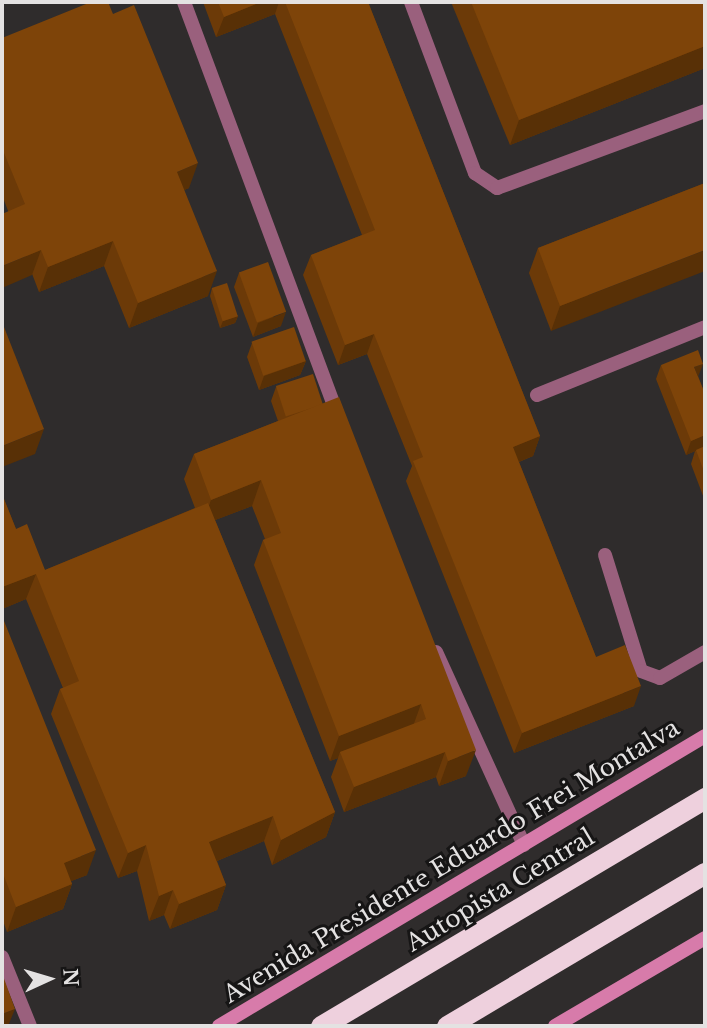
<!DOCTYPE html>
<style>
body{margin:0}
#map{position:relative;width:707px;height:1028px;overflow:hidden;background:#2f2c2c;font-family:"Libre Baskerville",serif}
div>[style]{position:absolute}
.service>*{height:14px;margin:-7px;padding:0 7px;transform-origin:7px;border-radius:7px;background:#9a607d}
.secondary>*{height:14px;margin:-7px;padding:0 7px;transform-origin:7px;border-radius:7px;background:#d77baa}
.motorway>*{height:21px;margin:-10.5px;padding:0 10.5px;transform-origin:10.5px;border-radius:10.5px;background:#eed0dd}
.wall>*{inset:0;background:#6c3a08}
.shaded-wall>*{inset:0;background:#583006}
.building>*{inset:0;background:#7e4409;transform-origin:0 0}
span{translate:-50% -50%;white-space:nowrap;text-align:center;line-height:1.15;-webkit-text-stroke:6px #161515;paint-order:stroke}
.street-label{font-size:24px;color:#e4e2e2}
.frame{position:absolute;inset:0;border:4px solid #e4e2e2;pointer-events:none}
.north{position:absolute;left:14px;top:944px;width:70px;height:70px;-webkit-text-stroke:5px #161515;paint-order:stroke;rotate:86deg;font-size:19px;font-weight:700;line-height:28px;text-align:center;color:#e4e2e2}
.north::after{content:'';display:block;margin:auto;width:24px;height:32px;background:#e4e2e2;clip-path:polygon(50% 0,100% 100%,50% 72%,0 100%)}
</style>
<div id="map">
<div class="service">
<div style="left:184px;top:2px;width:442px;rotate:69.6deg"></div>
<div style="left:411px;top:2px;width:183px;rotate:69.5deg"></div>
<div style="left:475px;top:173px;width:27px;rotate:34deg"></div>
<div style="left:497px;top:188px;width:222px;rotate:-20.3deg"></div>
<div style="left:537px;top:395px;width:181px;rotate:-22deg"></div>
<div style="left:605px;top:555px;width:121px;rotate:72.8deg"></div>
<div style="left:641px;top:671px;width:20px;rotate:20deg"></div>
<div style="left:660px;top:678px;width:52px;rotate:-30deg"></div>
<div style="left:436px;top:652px;width:212px;rotate:65.5deg"></div>
<div style="left:2px;top:957px;width:74px;rotate:67.9deg"></div>
</div>
<div class="secondary">
<div style="left:219px;top:1026px;width:566px;rotate:-30.82deg"></div>
<div style="left:555px;top:1026px;width:174px;rotate:-30.4deg"></div>
</div>
<div class="motorway">
<div style="left:321px;top:1026px;width:447px;rotate:-30.7deg"></div>
<div style="left:447px;top:1026px;width:300px;rotate:-30.7deg"></div>
</div>
<div class="wall">
<div style="clip-path:polygon(203px 2px,368px 2px,540px 436px,533px 456px,519px 462px,596px 657px,634px 706px,514px 753px,406px 481px,412px 466px,367px 354px,338px 365px,303px 275px,311px 255px,362px 235px,275px 14px,216px 37px)"></div>
<div style="clip-path:polygon(451px 2px,705px 2px,705px 68px,510px 145px)"></div>
<div style="clip-path:polygon(2px 38px,189px 188px,184px 190px,208px 296px,129px 328px,104px 266px,39px 292px,2px 195px)"></div>
<div style="clip-path:polygon(705px 183px,551px 331px,529px 273px,538px 248px)"></div>
<div style="clip-path:polygon(239px 273px,281px 326px,253px 337px,234px 287px)"></div>
<div style="clip-path:polygon(212px 288px,238px 316px,235px 323px,220px 328px,210px 296px)"></div>
<div style="clip-path:polygon(252px 343px,306px 361px,300px 375px,259px 390px,247px 357px)"></div>
<div style="clip-path:polygon(661px 365px,698px 376px,705px 394px,705px 501px,691px 464px,695px 451px,686px 455px,656px 379px)"></div>
<div style="clip-path:polygon(276px 387px,323px 404px,466px 776px,439px 786px,436px 777px,344px 812px,331px 777px,338px 758px,330px 761px,254px 565px,263px 540px,265px 539px,252px 506px,215px 520px,335px 812px,326px 837px,272px 865px,264px 841px,217px 861px,226px 885px,217px 910px,170px 929px,164px 915px,149px 921px,137px 871px,118px 878px,51px 714px,60px 689px,63px 688px,26px 599px,2px 609px,2px 494px,16px 529px,45px 570px,195px 508px,184px 479px,194px 454px,278px 421px,271px 401px)"></div>
<div style="clip-path:polygon(2px 616px,87px 875px,71px 881px,72px 884px,63px 909px,7px 932px,2px 918px)"></div>
</div>
<div class="shaded-wall">
<div style="clip-path:polygon(261px 2px,279px 2px,275px 14px,216px 37px,224px 17px)"></div>
<div style="clip-path:polygon(705px 46px,705px 68px,510px 145px,519px 120px)"></div>
<div style="clip-path:polygon(198px 163px,189px 188px,168px 197px,177px 172px)"></div>
<div style="clip-path:polygon(113px 241px,104px 266px,39px 292px,48px 267px)"></div>
<div style="clip-path:polygon(41px 250px,32px 275px,2px 288px,2px 266px)"></div>
<div style="clip-path:polygon(705px 250px,705px 271px,551px 331px,560px 306px)"></div>
<div style="clip-path:polygon(217px 271px,208px 296px,129px 328px,138px 303px)"></div>
<div style="clip-path:polygon(286px 312px,281px 326px,253px 337px,258px 323px)"></div>
<div style="clip-path:polygon(238px 316px,235px 323px,220px 328px,223px 321px)"></div>
<div style="clip-path:polygon(374px 334px,367px 354px,338px 365px,345px 345px)"></div>
<div style="clip-path:polygon(306px 361px,300px 375px,259px 390px,264px 376px)"></div>
<div style="clip-path:polygon(703px 364px,698px 377px,694px 367px)"></div>
<div style="clip-path:polygon(44px 429px,35px 454px,2px 467px,2px 446px)"></div>
<div style="clip-path:polygon(705px 435px,705px 447px,686px 455px,691px 441px)"></div>
<div style="clip-path:polygon(540px 436px,533px 456px,506px 467px,513px 447px)"></div>
<div style="clip-path:polygon(261px 480px,252px 506px,202px 525px,211px 500px)"></div>
<div style="clip-path:polygon(36px 574px,26px 599px,2px 609px,2px 587px)"></div>
<div style="clip-path:polygon(641px 686px,634px 706px,514px 753px,522px 733px)"></div>
<div style="clip-path:polygon(421px 704px,412px 729px,340px 752px,338px 758px,330px 761px,339px 736px)"></div>
<div style="clip-path:polygon(476px 750px,466px 776px,439px 786px,448px 761px)"></div>
<div style="clip-path:polygon(445px 752px,436px 777px,344px 812px,354px 787px)"></div>
<div style="clip-path:polygon(335px 812px,326px 837px,272px 865px,281px 840px)"></div>
<div style="clip-path:polygon(273px 816px,264px 841px,200px 868px,209px 842px)"></div>
<div style="clip-path:polygon(146px 845px,137px 871px,118px 878px,128px 853px)"></div>
<div style="clip-path:polygon(96px 850px,87px 875px,54px 888px,64px 863px)"></div>
<div style="clip-path:polygon(72px 884px,63px 909px,7px 932px,16px 907px)"></div>
<div style="clip-path:polygon(226px 885px,217px 910px,170px 929px,179px 904px)"></div>
<div style="clip-path:polygon(173px 890px,164px 915px,149px 921px,159px 896px)"></div>
<div style="clip-path:polygon(15px 1009px,8px 1026px,2px 1026px,2px 1014px)"></div>
</div>
<div class="building">
<div style="clip-path:polygon(91px 2px,108px 2px,113px 14px,134px 5px,198px 163px,177px 172px,217px 271px,138px 303px,113px 241px,48px 267px,41px 250px,2px 266px,2px 214px,25px 204px,2px 148px,2px 38px)"></div>
<div style="clip-path:polygon(218px 2px,261px 2px,224px 17px)"></div>
<div style="clip-path:polygon(285px 2px,368px 2px,540px 436px,513px 447px,596px 657px,625px 645px,641px 686px,522px 733px,413px 461px,423px 457px,374px 334px,345px 345px,311px 255px,375px 230px)"></div>
<div style="clip-path:polygon(471px 2px,705px 2px,705px 46px,519px 120px)"></div>
<div style="clip-path:polygon(705px 183px,705px 250px,560px 306px,538px 248px)"></div>
<div style="left:268px;top:262px;width:53px;height:31px;rotate:70deg"></div>
<div style="left:227px;top:283px;width:35px;height:16px;rotate:72deg"></div>
<div style="clip-path:polygon(2px 322px,44px 429px,2px 446px)"></div>
<div style="left:294px;top:327px;width:36px;height:45px;rotate:71deg"></div>
<div style="clip-path:polygon(698px 350px,703px 364px,694px 367px,705px 394px,705px 435px,691px 441px,661px 365px)"></div>
<div style="left:313px;top:374px;width:32px;height:39px;rotate:72deg"></div>
<div style="clip-path:polygon(339px 397px,476px 750px,448px 761px,445px 752px,354px 787px,340px 752px,426px 719px,421px 704px,339px 736px,263px 540px,281px 533px,261px 480px,211px 500px,194px 454px)"></div>
<div style="clip-path:polygon(705px 446px,705px 474px,696px 450px)"></div>
<div style="clip-path:polygon(2px 494px,16px 529px,27px 524px,45px 570px,208px 503px,335px 812px,281px 840px,273px 816px,209px 842px,226px 885px,179px 904px,173px 890px,159px 896px,146px 845px,128px 853px,60px 689px,79px 681px,36px 574px,2px 587px)"></div>
<div style="clip-path:polygon(2px 616px,96px 850px,64px 863px,72px 884px,16px 907px,2px 871px)"></div>
<div style="clip-path:polygon(2px 973px,15px 1009px,2px 1014px)"></div>
</div>
<div class="street-label">
<span style="left:451px;top:861px;rotate:-31deg">Avenida Presidente Eduardo Frei Montalva</span>
<span style="left:500px;top:890px;rotate:-31deg">Autopista Central</span>
</div>
<div class="frame"></div>
<div class="north">N</div>
</div>
